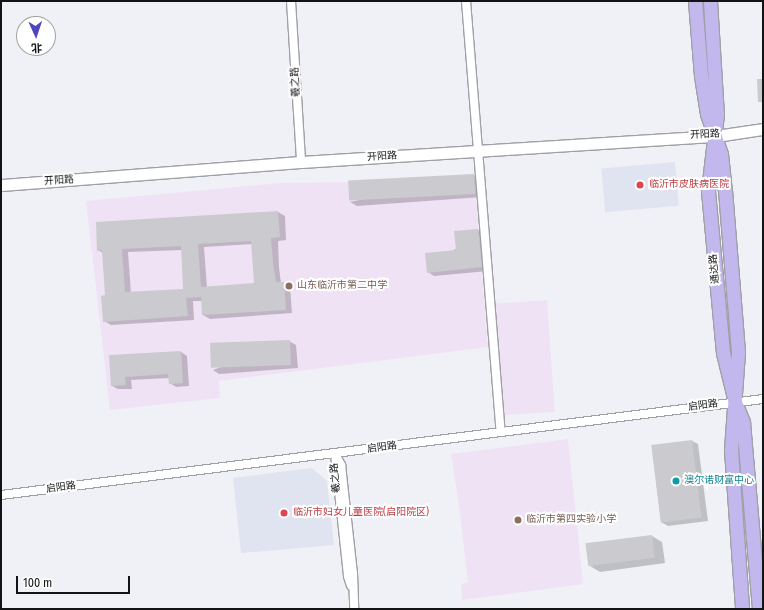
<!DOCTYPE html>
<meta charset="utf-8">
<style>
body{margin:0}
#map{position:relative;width:764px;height:610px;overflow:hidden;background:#eff1f6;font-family:"Fira Sans Condensed","Noto Sans SC",sans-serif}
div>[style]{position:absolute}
.built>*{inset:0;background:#e0e4f0;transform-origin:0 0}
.education>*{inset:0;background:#f0e2f5;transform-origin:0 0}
.shadow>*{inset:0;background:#0003}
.building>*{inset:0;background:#cacacf;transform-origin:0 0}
.roads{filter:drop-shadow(1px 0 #9fa0a5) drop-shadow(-1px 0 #9fa0a5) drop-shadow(0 1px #9fa0a5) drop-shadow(0 -1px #9fa0a5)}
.minor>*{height:8px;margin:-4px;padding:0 4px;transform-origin:4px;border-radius:4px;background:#fff}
.tertiary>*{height:11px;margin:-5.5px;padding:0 5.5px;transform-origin:5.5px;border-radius:5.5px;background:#fff}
.primary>*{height:13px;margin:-6.5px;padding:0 6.5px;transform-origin:6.5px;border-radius:6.5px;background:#c2b8ee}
.dots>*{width:11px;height:11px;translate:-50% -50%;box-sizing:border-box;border:2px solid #fff;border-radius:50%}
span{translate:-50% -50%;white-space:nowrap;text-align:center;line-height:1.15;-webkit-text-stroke:4px #fff;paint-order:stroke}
.street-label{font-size:10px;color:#121314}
.health-label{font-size:10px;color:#be3a42}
.left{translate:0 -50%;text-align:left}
.education-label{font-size:10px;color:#785e54}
.culture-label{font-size:10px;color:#0d838f}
.frame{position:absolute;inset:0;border:2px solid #121314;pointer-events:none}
.north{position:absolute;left:16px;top:16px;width:40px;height:40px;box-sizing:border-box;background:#fff;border:1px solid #a0a1a1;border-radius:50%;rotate:177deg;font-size:11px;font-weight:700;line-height:16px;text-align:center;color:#121314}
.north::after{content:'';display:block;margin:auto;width:14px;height:18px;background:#4f46bd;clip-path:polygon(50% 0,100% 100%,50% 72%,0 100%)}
.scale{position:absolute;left:16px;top:576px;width:114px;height:18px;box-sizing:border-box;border:2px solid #121314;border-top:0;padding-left:5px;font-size:12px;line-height:14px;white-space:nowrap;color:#121314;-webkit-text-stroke:3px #fff;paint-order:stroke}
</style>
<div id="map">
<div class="built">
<div style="left:675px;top:162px;width:44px;height:74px;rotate:85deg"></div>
<div style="clip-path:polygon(312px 468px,327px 481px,334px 545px,241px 553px,233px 478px)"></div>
</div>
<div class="education">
<div style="clip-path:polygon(474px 174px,488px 347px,219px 381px,220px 398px,110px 410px,86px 201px,281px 183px,348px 182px)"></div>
<div style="left:547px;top:300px;width:112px;height:53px;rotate:86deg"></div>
<div style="clip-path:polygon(568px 439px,583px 584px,462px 600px,461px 584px,468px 582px,459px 505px,451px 454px)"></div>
</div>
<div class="shadow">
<div style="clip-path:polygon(474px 175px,480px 178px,482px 197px,357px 206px,350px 202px)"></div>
<div style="clip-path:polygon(evenodd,278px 212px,285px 216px,286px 240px,278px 241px,279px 267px,281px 283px,290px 286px,292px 313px,210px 319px,203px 315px,202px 301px,193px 301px,194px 320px,111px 325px,104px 321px,106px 296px,103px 253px,98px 250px,97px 223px,278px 212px,253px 244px,255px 284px,207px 288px,204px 247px,253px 244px,278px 212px,182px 250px,184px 290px,131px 293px,128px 252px,182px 250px)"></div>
<div style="clip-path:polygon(478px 230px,484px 234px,488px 271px,434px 276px,428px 272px)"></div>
<div style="clip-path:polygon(289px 341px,296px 345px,298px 368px,219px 374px,213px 370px)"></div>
<div style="clip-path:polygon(181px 352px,187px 356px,189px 386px,176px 387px,170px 383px,169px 378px,131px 380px,132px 389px,118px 389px,112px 386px,110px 356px)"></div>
<div style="clip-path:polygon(692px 441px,698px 444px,708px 521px,668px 526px,661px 522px,652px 446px)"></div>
<div style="clip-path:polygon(652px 536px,662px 542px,665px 563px,600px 572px,590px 566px)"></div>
</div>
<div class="building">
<div style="clip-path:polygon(757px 79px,763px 79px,763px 102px,758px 102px)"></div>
<div style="left:474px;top:174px;width:20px;height:126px;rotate:87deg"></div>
<div style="clip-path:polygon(evenodd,278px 211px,280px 237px,271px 238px,273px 263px,276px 282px,284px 282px,286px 310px,202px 315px,201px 297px,186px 298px,188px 316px,103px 322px,101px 296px,105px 295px,102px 250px,97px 251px,96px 222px,278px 211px,251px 241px,254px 283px,201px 287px,198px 244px,251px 241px,278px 211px,181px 246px,183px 289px,125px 292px,122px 249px,181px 246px)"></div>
<div style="clip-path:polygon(478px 229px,482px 267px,427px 273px,425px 253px,456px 250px,454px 231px)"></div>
<div style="left:290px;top:340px;width:25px;height:80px;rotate:88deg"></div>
<div style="clip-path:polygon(181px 351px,183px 383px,169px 384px,168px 374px,125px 377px,126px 385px,111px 386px,109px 355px)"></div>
<div style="left:692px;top:440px;width:78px;height:41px;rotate:83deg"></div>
<div style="left:652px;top:535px;width:23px;height:67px;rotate:83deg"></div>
</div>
<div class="roads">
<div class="minor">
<div style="left:291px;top:1px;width:161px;rotate:86.4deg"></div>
<div style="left:466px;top:1px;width:432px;rotate:85.4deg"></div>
<div style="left:335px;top:454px;width:13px;rotate:61deg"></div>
<div style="left:341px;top:465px;width:109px;rotate:83.7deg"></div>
<div style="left:353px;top:573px;width:36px;rotate:88deg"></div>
<div style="left:335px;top:454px;width:123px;rotate:83.9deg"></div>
<div style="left:348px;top:576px;width:10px;rotate:73deg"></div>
<div style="left:1px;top:495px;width:768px;rotate:-7.18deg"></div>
</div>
<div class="tertiary">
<div style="left:1px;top:185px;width:301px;rotate:-4.4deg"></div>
<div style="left:301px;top:162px;width:416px;rotate:-3.6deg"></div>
<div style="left:716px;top:136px;width:48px;rotate:-8.5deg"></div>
</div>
<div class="primary">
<div style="left:695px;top:1px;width:75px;rotate:85.4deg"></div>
<div style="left:701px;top:76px;width:38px;rotate:81deg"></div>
<div style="left:707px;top:114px;width:42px;rotate:70.7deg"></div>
<div style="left:721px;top:154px;width:36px;rotate:84deg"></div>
<div style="left:725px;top:190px;width:163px;rotate:85.4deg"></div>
<div style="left:738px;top:352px;width:98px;rotate:94.1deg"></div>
<div style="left:731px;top:450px;width:159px;rotate:86deg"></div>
<div style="left:710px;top:1px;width:113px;rotate:86.5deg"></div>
<div style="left:717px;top:114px;width:78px;rotate:96.7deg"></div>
<div style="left:708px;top:191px;width:163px;rotate:84.7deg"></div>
<div style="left:723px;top:353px;width:50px;rotate:76.2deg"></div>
<div style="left:735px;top:402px;width:22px;rotate:68deg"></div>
<div style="left:743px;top:422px;width:188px;rotate:85.1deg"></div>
</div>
</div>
<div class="dots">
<div style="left:640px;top:185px;background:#e0444e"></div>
<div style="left:289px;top:286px;background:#8d6e63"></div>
<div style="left:676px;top:481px;background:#0f9aa8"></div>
<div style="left:284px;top:513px;background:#e0444e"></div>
<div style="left:518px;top:520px;background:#8d6e63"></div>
</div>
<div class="street-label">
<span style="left:296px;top:82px;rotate:-93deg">羲之路</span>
<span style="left:705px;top:135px;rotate:-3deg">开阳路</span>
<span style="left:382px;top:157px;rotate:-4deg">开阳路</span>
<span style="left:59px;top:181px;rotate:-4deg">开阳路</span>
<span style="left:715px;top:269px;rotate:-95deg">通达路</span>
<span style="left:703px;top:406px;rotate:-7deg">启阳路</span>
<span style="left:382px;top:448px;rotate:-7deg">启阳路</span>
<span style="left:336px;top:478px;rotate:-95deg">羲之路</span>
<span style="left:61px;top:488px;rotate:-7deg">启阳路</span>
</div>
<div class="health-label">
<span class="left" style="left:649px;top:185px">临沂市皮肤病医院</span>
<span class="left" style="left:293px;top:513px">临沂市妇女儿童医院(启阳院区)</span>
</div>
<div class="education-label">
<span class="left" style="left:297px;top:286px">山东临沂市第二中学</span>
<span class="left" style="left:526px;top:520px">临沂市第四实验小学</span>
</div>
<div class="culture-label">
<span class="left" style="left:684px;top:481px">澳尔诺财富中心</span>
</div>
<div class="frame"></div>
<div class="north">北</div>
<div class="scale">100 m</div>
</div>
